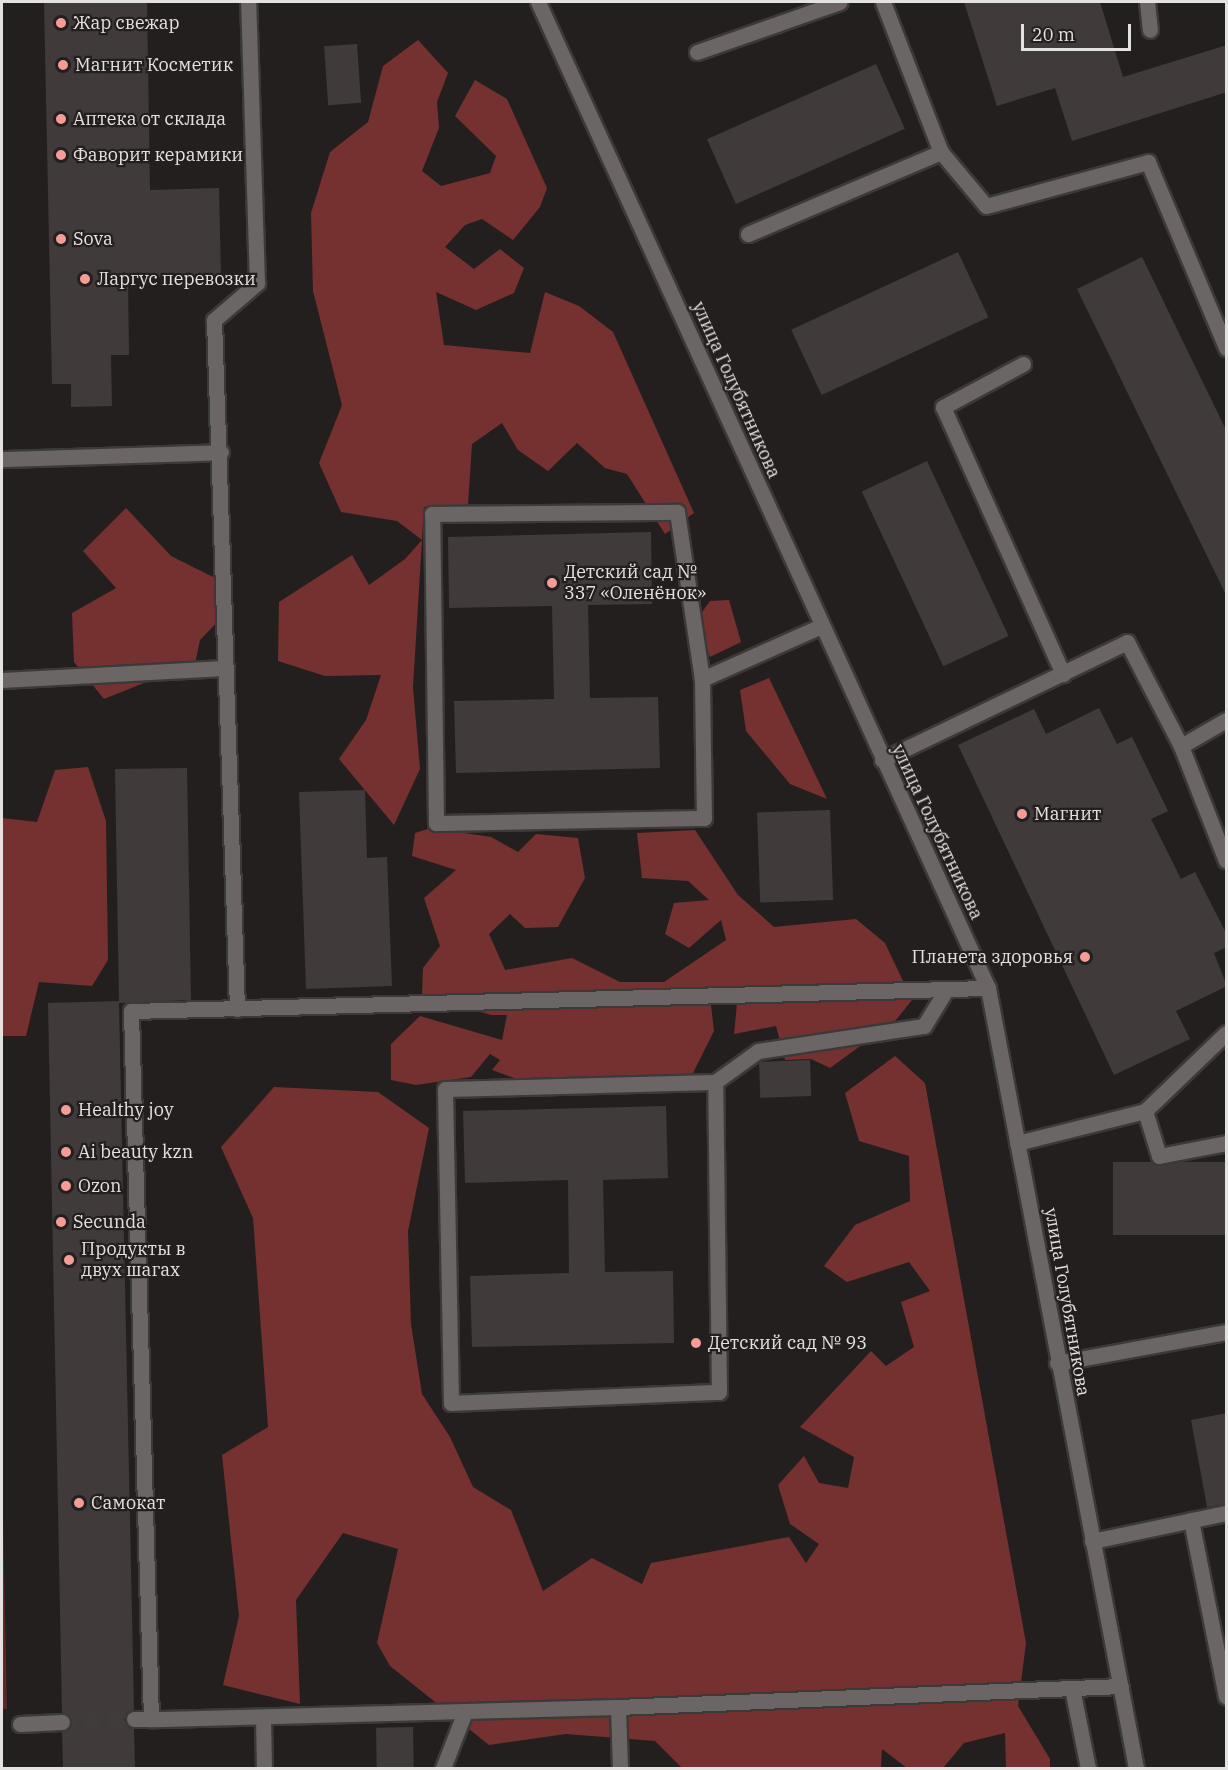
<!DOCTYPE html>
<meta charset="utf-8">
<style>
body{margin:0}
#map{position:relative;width:1228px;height:1770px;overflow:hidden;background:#241f1f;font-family:"IBM Plex Serif",serif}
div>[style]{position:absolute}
.green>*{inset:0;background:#582927}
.forest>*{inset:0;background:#74312f}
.building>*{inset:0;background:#403a3a;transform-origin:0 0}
.minor-tunnel>*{height:15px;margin-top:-7.5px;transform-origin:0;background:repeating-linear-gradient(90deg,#413c3c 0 15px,transparent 0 23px)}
.roads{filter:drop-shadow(2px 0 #3c3939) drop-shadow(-2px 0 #3c3939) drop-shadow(0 2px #3c3939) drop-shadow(0 -2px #3c3939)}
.minor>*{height:15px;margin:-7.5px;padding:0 7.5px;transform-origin:7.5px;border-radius:7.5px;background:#6b6565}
.dots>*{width:16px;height:16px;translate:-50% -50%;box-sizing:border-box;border:3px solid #241f1f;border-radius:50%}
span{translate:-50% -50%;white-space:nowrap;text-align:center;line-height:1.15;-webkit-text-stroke:4.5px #241f1f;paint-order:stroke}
.poi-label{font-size:18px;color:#e4e1e1}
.left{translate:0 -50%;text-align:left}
.right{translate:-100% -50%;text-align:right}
.street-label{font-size:18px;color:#e4e1e1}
.frame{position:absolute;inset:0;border:3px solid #e4e1e1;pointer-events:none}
.scale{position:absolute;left:1021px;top:24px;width:110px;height:27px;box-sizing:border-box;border:3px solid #e4e1e1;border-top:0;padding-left:8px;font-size:18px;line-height:21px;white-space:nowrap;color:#e4e1e1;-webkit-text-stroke:4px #241f1f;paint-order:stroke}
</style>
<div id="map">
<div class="green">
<div style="clip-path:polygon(2px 1472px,7px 1709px,2px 1709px)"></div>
</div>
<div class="forest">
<div style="clip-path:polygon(418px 40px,448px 73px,437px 102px,439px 128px,422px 171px,441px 186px,490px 173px,496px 156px,455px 116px,475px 80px,507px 99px,547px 188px,540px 207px,513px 240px,482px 219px,465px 225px,445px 247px,474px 269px,500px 249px,524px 268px,514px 293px,476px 310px,436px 292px,444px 345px,530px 353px,545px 292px,579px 306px,613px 332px,694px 513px,665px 534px,627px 474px,605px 468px,577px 443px,548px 471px,518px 450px,502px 423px,472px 444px,468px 505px,424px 507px,413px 687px,420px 769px,394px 825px,339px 759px,366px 720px,381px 675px,325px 676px,278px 661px,279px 602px,352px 555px,369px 585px,405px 559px,422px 540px,397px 521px,341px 512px,319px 463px,342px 405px,313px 291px,311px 213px,330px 152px,368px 122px,383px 66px)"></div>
<div style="clip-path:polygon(126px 508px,171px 556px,225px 583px,226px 613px,200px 640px,193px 673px,154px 679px,104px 699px,74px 662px,72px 613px,116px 588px,83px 551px)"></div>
<div style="clip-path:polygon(729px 600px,741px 642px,710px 657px,697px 619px,710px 601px)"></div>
<div style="clip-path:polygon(769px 678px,827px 799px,790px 784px,746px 731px,740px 690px)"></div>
<div style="clip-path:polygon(88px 767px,106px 821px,108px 960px,92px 986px,39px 982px,26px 1036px,2px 1036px,2px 818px,37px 822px,55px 770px)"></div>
<div style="clip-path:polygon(431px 828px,491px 837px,518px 852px,536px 834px,578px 838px,585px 878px,558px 927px,525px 928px,510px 914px,489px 934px,505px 970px,572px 958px,620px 982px,664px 982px,726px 940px,721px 920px,689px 948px,665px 934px,674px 903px,709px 900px,688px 881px,642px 878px,637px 833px,695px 830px,738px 895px,774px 927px,856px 919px,885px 943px,912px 1000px,896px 1020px,830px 1068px,811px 1059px,785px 1060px,776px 1026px,734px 1034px,737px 1003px,711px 1005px,714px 1031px,691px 1077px,520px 1080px,492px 1070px,500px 1060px,490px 1054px,471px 1077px,416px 1085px,391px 1080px,391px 1044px,420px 1016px,502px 1040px,507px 1015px,491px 1015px,422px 995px,423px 968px,440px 946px,424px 898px,456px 870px,412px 856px,415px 833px)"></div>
<div style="clip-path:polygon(895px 1056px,925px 1083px,1026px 1643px,1018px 1706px,1050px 1759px,1050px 1768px,1006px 1768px,1005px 1733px,964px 1743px,943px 1768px,907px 1768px,882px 1749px,881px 1768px,682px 1768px,655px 1741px,566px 1734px,489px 1745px,390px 1666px,377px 1643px,398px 1549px,343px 1533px,296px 1600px,300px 1704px,223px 1685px,239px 1616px,222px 1455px,268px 1427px,253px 1218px,221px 1147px,274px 1087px,378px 1092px,429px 1128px,408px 1231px,411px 1324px,422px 1394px,450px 1437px,473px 1487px,511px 1510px,543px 1591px,592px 1558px,642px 1584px,651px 1563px,789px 1537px,806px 1563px,819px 1544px,790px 1524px,778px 1485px,804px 1456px,819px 1483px,848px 1488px,854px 1457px,800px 1427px,871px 1351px,886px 1366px,914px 1347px,901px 1302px,930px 1291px,909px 1262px,847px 1282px,824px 1266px,855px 1225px,910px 1201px,909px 1156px,859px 1141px,845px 1093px)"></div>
</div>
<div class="building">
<div style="clip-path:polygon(44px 2px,147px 2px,150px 190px,219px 188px,221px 276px,128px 278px,129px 355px,111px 355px,112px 406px,71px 407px,71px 384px,52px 384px)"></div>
<div style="clip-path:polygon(964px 2px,1100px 2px,1123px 77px,1227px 45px,1227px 92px,1072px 141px,1055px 88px,997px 106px)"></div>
<div style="left:357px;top:44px;width:59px;height:33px;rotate:86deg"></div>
<div style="left:876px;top:64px;width:71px;height:185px;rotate:66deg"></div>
<div style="left:958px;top:252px;width:72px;height:184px;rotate:65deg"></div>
<div style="clip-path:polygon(1142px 257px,1227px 432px,1227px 597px,1077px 289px)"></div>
<div style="left:927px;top:461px;width:193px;height:72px;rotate:65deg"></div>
<div style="clip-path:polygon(651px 532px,652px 604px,588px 605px,590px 698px,658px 697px,660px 768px,456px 773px,454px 701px,554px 699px,552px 606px,449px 608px,448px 537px)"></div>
<div style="clip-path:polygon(1099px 708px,1117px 744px,1132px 737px,1168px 811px,1151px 819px,1181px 879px,1195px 872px,1227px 935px,1227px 947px,1214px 953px,1227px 986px,1176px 1011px,1190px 1039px,1114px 1075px,958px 745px,1034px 709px,1046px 734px)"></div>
<div style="clip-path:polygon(187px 768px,191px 1000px,119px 1003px,134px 1709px,124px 1720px,134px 1729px,135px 1768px,63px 1768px,62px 1732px,72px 1722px,62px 1712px,48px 1003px,119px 1001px,115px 769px)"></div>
<div style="clip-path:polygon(365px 790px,367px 858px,387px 857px,392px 986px,306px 989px,299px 792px)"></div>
<div style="left:830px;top:810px;width:90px;height:73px;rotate:88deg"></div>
<div style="left:810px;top:1060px;width:36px;height:51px;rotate:88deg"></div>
<div style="clip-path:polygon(666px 1106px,668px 1178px,603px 1180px,605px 1272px,673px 1271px,674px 1343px,472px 1347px,470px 1276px,569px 1273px,568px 1180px,465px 1183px,463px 1111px)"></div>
<div style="left:1227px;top:1162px;width:73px;height:114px;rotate:90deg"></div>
<div style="clip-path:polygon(1227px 1413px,1227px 1504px,1207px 1507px,1191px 1420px)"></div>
<div style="left:413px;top:1727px;width:41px;height:37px;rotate:89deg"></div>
</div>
<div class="minor-tunnel">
<div style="left:62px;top:1722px;width:72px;rotate:-2.4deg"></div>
</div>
<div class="roads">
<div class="minor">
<div style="left:538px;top:2px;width:1084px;rotate:65.47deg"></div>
<div style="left:988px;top:988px;width:794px;rotate:79.26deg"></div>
<div style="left:883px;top:2px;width:161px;rotate:68.9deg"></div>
<div style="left:941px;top:152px;width:70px;rotate:50.2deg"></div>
<div style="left:986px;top:206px;width:168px;rotate:-15.2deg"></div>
<div style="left:1148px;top:162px;width:202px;rotate:67.2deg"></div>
<div style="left:1147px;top:2px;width:28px;rotate:84deg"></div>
<div style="left:697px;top:52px;width:151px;rotate:-19.3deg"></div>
<div style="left:748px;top:234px;width:210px;rotate:-23deg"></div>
<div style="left:1023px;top:364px;width:91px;rotate:151.7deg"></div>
<div style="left:943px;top:407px;width:293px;rotate:65.8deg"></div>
<div style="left:2px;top:459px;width:219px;rotate:-1.8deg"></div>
<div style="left:702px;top:679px;width:139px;rotate:89.2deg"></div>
<div style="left:704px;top:818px;width:268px;rotate:178.9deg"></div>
<div style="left:436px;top:823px;width:309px;rotate:-90.7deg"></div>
<div style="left:432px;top:514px;width:245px;rotate:-0.5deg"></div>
<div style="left:677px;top:512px;width:169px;rotate:81.5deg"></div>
<div style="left:702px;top:679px;width:130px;rotate:-24deg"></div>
<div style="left:2px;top:680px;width:224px;rotate:-3.1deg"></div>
<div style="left:1181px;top:746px;width:52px;rotate:-30deg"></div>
<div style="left:882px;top:760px;width:272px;rotate:-25.7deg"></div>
<div style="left:1127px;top:642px;width:117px;rotate:62.6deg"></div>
<div style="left:1181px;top:746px;width:123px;rotate:68.6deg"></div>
<div style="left:237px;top:1009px;width:689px;rotate:-91.91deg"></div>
<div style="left:214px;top:320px;width:57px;rotate:-40.7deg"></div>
<div style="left:257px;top:283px;width:281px;rotate:-91.8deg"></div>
<div style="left:715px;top:1082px;width:270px;rotate:178.5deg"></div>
<div style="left:445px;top:1089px;width:314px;rotate:88.9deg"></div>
<div style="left:451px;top:1403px;width:268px;rotate:-2.4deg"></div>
<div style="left:719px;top:1392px;width:310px;rotate:-90.7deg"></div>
<div style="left:715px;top:1082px;width:53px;rotate:-35.8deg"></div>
<div style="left:758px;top:1051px;width:168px;rotate:-8.6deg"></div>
<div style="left:924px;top:1026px;width:42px;rotate:-58.6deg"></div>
<div style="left:1145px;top:1111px;width:112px;rotate:-43.9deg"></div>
<div style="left:1017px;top:1143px;width:132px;rotate:-14deg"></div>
<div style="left:1145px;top:1111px;width:47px;rotate:72.7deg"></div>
<div style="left:1159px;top:1156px;width:68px;rotate:-11deg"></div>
<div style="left:1057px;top:1363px;width:172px;rotate:-10.4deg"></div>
<div style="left:1191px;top:1520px;width:180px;rotate:78.8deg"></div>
<div style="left:1092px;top:1541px;width:137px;rotate:-11.8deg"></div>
<div style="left:1072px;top:1688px;width:82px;rotate:78.7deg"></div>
<div style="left:618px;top:1707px;width:467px;rotate:178.5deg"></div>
<div style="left:151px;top:1719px;width:708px;rotate:-91.62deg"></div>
<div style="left:131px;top:1011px;width:857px;rotate:-1.54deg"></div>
<div style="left:263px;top:1717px;width:51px;rotate:88.9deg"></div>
<div style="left:134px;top:1719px;width:17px"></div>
<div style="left:20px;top:1724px;width:42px;rotate:-2.7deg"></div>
<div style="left:443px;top:1768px;width:58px;rotate:-68.7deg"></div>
<div style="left:620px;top:1768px;width:61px;rotate:-91.9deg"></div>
<div style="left:618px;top:1707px;width:503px;rotate:-2.39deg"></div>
</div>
</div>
<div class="dots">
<div style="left:61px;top:23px;background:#f59c96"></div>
<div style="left:63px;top:65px;background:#f59c96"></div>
<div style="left:61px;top:119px;background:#f59c96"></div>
<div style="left:61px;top:155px;background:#f59c96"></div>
<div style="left:61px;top:239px;background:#f59c96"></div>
<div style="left:85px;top:279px;background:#f59c96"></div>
<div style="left:552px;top:583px;background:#f59c96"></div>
<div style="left:1022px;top:814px;background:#f59c96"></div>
<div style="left:1085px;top:957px;background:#f59c96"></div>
<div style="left:66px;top:1110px;background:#f59c96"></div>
<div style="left:66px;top:1152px;background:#f59c96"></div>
<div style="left:66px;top:1186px;background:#f59c96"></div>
<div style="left:61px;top:1222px;background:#f59c96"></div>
<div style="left:69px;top:1260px;background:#f59c96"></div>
<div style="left:696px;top:1343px;background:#f59c96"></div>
<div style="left:79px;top:1503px;background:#f59c96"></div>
</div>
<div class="poi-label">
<span class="left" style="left:73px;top:23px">Жар свежар</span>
<span class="left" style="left:75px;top:65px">Магнит Косметик</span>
<span class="left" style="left:73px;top:119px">Аптека от склада</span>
<span class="left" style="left:73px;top:155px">Фаворит керамики</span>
<span class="left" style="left:73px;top:239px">Sova</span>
<span class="left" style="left:97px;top:279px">Ларгус перевозки</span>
<span class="left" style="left:564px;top:583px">Детский сад №<br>337 «Оленёнок»</span>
<span class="left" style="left:1034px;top:814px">Магнит</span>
<span class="right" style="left:1073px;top:957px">Планета здоровья</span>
<span class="left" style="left:78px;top:1110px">Healthy joy</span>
<span class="left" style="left:78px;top:1152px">Ai beauty kzn</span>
<span class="left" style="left:78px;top:1186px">Ozon</span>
<span class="left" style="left:73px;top:1222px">Secunda</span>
<span class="left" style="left:81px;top:1260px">Продукты в<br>двух шагах</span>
<span class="left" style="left:708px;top:1343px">Детский сад № 93</span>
<span class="left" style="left:91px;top:1503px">Самокат</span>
</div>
<div class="street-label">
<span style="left:736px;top:390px;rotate:66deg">улица Голубятникова</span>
<span style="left:937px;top:832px;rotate:65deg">улица Голубятникова</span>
<span style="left:1067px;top:1302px;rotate:80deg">улица Голубятникова</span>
</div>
<div class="frame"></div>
<div class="scale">20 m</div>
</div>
